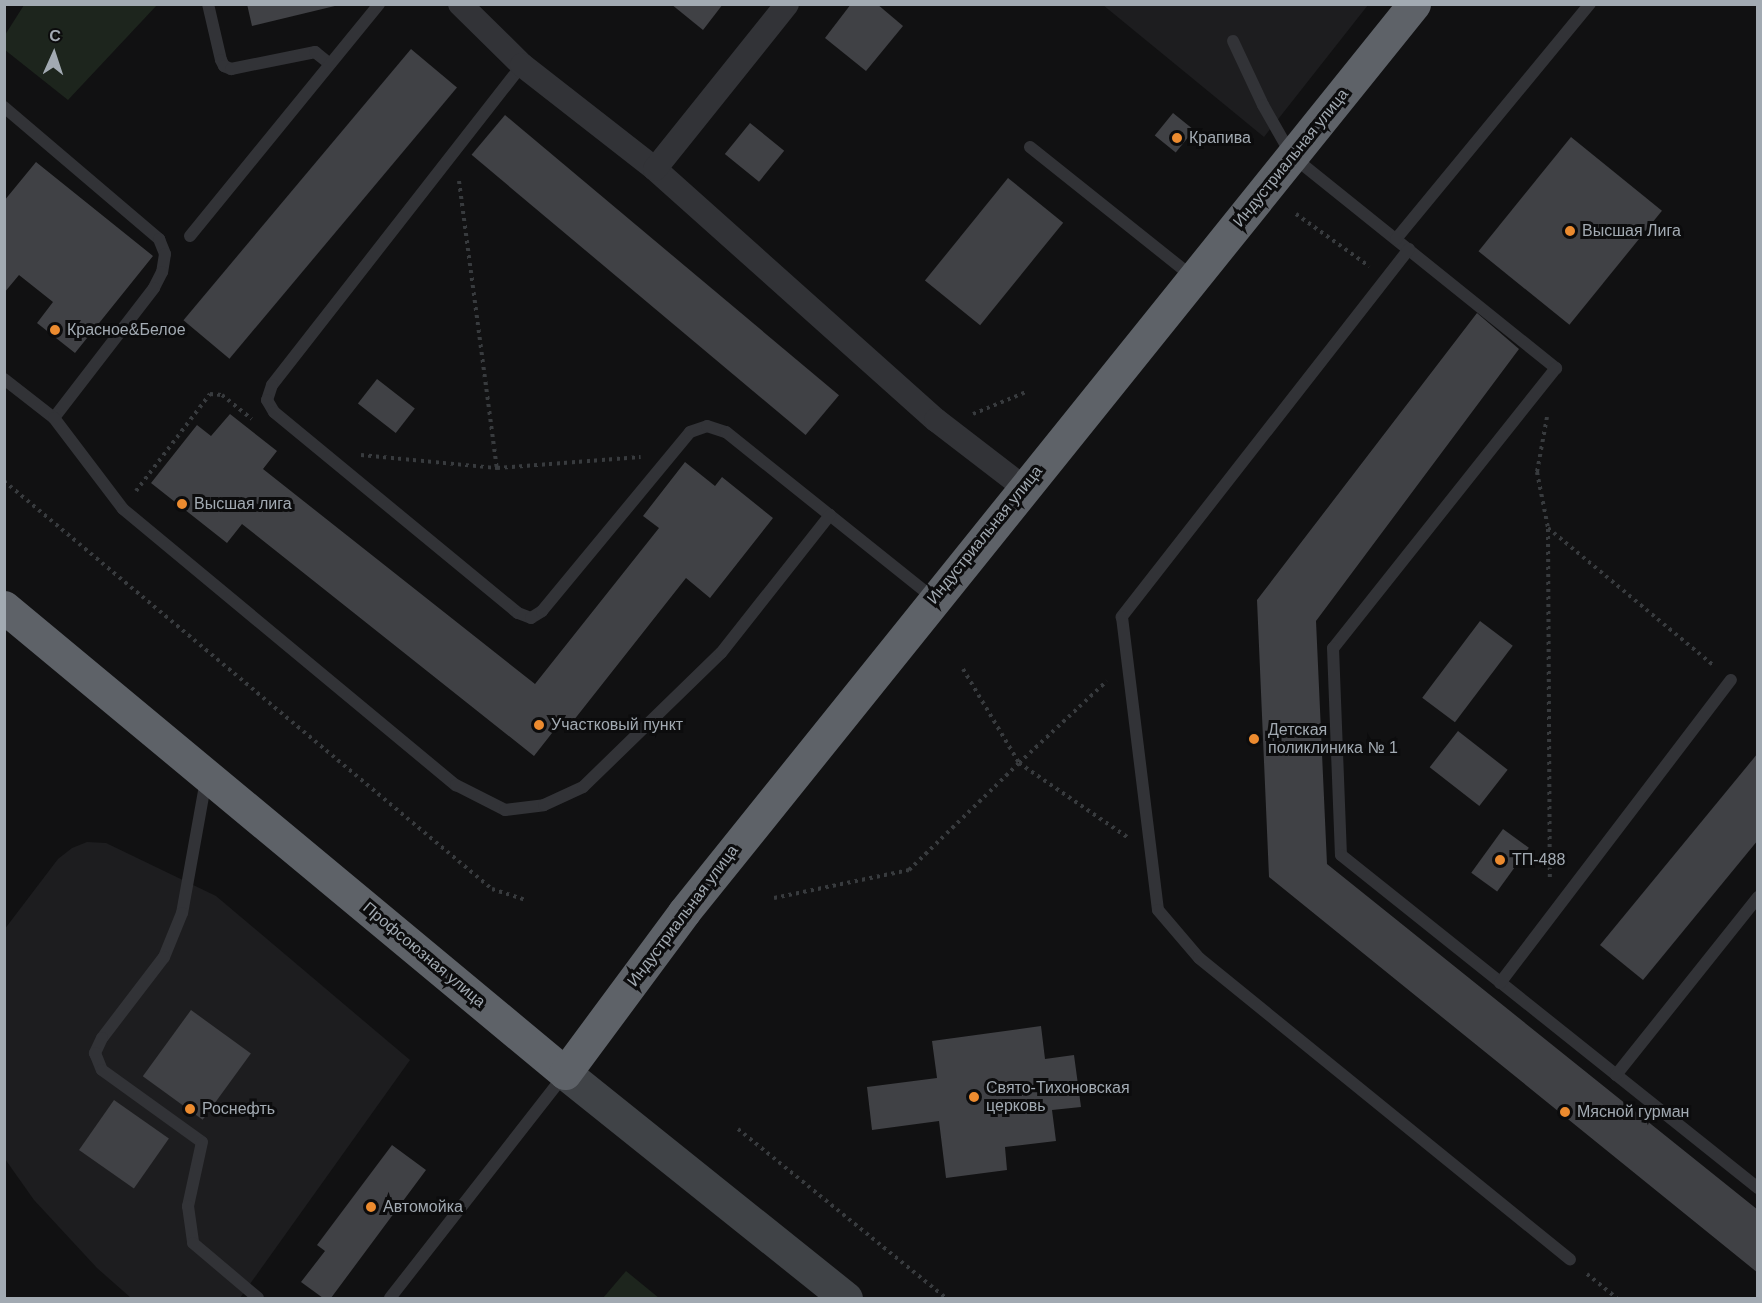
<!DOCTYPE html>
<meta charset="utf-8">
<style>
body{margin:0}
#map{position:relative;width:1762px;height:1303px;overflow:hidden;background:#111112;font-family:Helvetica,sans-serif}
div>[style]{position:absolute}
.built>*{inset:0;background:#1d1d1f}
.green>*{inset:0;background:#1d251d}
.building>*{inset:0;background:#404145;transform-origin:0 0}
.path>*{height:4px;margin-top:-2px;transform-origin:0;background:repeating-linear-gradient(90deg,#383b3e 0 3px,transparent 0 7.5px)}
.lane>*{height:12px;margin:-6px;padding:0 6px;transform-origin:6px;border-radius:6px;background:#323337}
.street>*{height:24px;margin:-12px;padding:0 12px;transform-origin:12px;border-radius:12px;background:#323337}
.secondary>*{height:33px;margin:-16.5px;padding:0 16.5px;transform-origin:16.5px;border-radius:16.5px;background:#404347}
.highway>*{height:33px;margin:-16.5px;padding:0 16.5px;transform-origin:16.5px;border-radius:16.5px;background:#5e6268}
.dots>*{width:16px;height:16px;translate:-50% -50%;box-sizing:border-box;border:3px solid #0c0c0d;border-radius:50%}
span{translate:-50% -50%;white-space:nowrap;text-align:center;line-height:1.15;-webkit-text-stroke:6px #0c0c0d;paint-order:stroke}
.poi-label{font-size:16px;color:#a2aab2}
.left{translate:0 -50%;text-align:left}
.street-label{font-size:16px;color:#a2aab2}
.frame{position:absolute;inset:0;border:6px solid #a2aab2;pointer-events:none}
.north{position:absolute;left:24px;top:24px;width:60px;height:60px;-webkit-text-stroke:4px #0c0c0d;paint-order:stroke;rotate:3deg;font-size:16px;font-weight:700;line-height:24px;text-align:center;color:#a2aab2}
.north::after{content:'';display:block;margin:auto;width:21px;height:27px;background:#a2aab2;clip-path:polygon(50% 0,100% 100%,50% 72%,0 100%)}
</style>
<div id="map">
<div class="built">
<div style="clip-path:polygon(1103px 5px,1368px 5px,1264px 137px)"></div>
<div style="clip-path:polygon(87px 842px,106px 843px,216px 896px,410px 1060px,240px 1298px,131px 1298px,97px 1268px,34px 1200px,5px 1159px,4px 930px,58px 859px,72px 848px)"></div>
</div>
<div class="green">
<div style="clip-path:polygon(24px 5px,24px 4px,157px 5px,68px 100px,5px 50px,5px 35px)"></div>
<div style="clip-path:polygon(626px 1271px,659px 1298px,603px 1298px)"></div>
</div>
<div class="building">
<div style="clip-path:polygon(247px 4px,338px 4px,339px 5px,252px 26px)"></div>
<div style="clip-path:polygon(671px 4px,723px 4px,703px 30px)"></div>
<div style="clip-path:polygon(851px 4px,877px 4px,903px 26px,866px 71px,825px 38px)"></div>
<div style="left:411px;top:49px;width:60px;height:354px;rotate:40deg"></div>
<div style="left:1173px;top:113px;width:27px;height:29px;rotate:39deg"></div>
<div style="left:505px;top:115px;width:436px;height:52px;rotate:40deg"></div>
<div style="left:750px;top:123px;width:44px;height:40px;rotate:39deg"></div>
<div style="left:1571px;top:137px;width:117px;height:147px;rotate:39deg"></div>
<div style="clip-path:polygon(36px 162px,153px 256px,75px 353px,37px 323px,53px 302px,19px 275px,4px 293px,4px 201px)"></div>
<div style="left:1008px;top:178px;width:71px;height:132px;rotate:39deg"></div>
<div style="clip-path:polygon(1477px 313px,1519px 349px,1316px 621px,1327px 864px,1758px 1210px,1758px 1273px,1269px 877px,1257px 600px)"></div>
<div style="left:377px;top:379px;width:48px;height:31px;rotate:38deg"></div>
<div style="clip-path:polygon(230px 414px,277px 451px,263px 469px,535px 684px,659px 528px,643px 516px,685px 462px,715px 486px,722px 477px,773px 518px,710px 598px,686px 578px,570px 725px,563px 719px,534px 756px,242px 524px,227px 543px,151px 483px,197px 425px,211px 436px)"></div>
<div style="left:1480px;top:621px;width:41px;height:96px;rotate:37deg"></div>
<div style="left:1458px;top:731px;width:63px;height:46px;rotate:38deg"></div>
<div style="clip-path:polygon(1758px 753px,1758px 840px,1643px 980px,1600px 945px)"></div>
<div style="left:1503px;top:829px;width:32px;height:54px;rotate:36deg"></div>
<div style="left:191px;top:1010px;width:74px;height:82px;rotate:36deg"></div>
<div style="clip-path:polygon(1041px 1026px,1045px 1059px,1074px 1055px,1081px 1107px,1052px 1110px,1056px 1141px,1005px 1147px,1007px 1170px,946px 1178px,939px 1121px,872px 1130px,867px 1087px,937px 1078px,932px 1041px)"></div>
<div style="left:114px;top:1100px;width:67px;height:61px;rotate:35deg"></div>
<div style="clip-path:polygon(392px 1145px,426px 1170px,331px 1298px,323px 1298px,301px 1282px,325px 1251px,317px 1245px)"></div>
</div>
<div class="path">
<div style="left:459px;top:181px;width:290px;rotate:82.5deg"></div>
<div style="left:1296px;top:214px;width:90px;rotate:35.5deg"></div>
<div style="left:973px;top:414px;width:57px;rotate:-22.5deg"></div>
<div style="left:1547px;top:417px;width:56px;rotate:100.3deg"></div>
<div style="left:1537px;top:472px;width:57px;rotate:78.9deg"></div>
<div style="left:1548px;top:528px;width:216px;rotate:39.7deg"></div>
<div style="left:361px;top:455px;width:137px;rotate:5.5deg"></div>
<div style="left:497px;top:468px;width:144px;rotate:-4.4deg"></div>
<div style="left:4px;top:481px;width:636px;rotate:39.9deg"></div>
<div style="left:492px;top:889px;width:35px;rotate:18deg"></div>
<div style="left:136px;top:491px;width:122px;rotate:-52.7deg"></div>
<div style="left:210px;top:394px;width:12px;rotate:5deg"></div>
<div style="left:222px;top:395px;width:38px;rotate:39deg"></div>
<div style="left:1548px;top:529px;width:352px;rotate:89.7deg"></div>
<div style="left:963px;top:669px;width:109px;rotate:59.2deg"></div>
<div style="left:1019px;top:763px;width:120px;rotate:-43deg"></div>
<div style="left:774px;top:898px;width:138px;rotate:-11.7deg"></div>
<div style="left:909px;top:870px;width:153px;rotate:-44.2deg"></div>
<div style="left:1019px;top:763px;width:131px;rotate:34.4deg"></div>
<div style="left:738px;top:1129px;width:268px;rotate:39.1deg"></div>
<div style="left:1587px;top:1274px;width:38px;rotate:39deg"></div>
</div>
<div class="lane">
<div style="left:208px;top:4px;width:57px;rotate:76.9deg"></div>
<div style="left:221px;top:60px;width:7px;rotate:63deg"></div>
<div style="left:224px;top:66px;width:8px;rotate:23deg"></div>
<div style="left:231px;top:69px;width:86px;rotate:-11.4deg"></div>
<div style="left:315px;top:52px;width:19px;rotate:39deg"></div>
<div style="left:1233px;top:41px;width:71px;rotate:64.9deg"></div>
<div style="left:1263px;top:105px;width:59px;rotate:60.4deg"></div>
<div style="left:1292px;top:156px;width:339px;rotate:38.8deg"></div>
<div style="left:1556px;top:368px;width:358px;rotate:128.5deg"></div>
<div style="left:1333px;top:648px;width:207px;rotate:87.8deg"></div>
<div style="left:1341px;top:855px;width:534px;rotate:38.61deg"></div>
<div style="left:522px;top:65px;width:406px;rotate:128deg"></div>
<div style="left:272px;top:385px;width:16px;rotate:108deg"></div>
<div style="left:267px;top:400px;width:14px;rotate:60deg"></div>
<div style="left:274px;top:412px;width:316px;rotate:39.5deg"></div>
<div style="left:518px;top:613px;width:14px;rotate:21deg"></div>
<div style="left:531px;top:618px;width:13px;rotate:-32deg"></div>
<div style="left:542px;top:611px;width:232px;rotate:-50.4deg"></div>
<div style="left:690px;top:432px;width:18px;rotate:-19deg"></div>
<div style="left:707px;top:426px;width:20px;rotate:18deg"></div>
<div style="left:726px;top:432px;width:265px;rotate:38.7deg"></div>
<div style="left:4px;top:107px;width:204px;rotate:40.4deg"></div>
<div style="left:159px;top:239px;width:16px;rotate:68deg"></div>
<div style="left:165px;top:254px;width:18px;rotate:99deg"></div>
<div style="left:162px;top:272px;width:18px;rotate:117deg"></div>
<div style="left:154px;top:288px;width:164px;rotate:127.6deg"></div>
<div style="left:1030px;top:147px;width:208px;rotate:38.6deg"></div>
<div style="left:190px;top:236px;width:299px;rotate:-50.8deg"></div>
<div style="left:1396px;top:239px;width:305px;rotate:-50.5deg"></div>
<div style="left:1409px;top:249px;width:467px;rotate:128deg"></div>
<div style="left:1122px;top:617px;width:295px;rotate:83deg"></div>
<div style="left:1158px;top:910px;width:63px;rotate:49.5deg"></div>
<div style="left:1199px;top:958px;width:478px;rotate:39.1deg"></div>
<div style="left:4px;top:379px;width:63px;rotate:38deg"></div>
<div style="left:54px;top:418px;width:114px;rotate:52.8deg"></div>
<div style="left:123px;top:509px;width:433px;rotate:39.7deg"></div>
<div style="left:456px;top:785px;width:55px;rotate:27deg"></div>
<div style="left:505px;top:810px;width:39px;rotate:-7deg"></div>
<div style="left:544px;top:805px;width:43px;rotate:-24.8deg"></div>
<div style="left:583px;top:787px;width:192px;rotate:-44.2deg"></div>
<div style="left:721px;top:653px;width:176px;rotate:-51.7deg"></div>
<div style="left:206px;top:780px;width:135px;rotate:100.2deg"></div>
<div style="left:182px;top:913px;width:48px;rotate:112.2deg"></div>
<div style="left:164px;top:957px;width:102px;rotate:127.4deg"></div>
<div style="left:102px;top:1038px;width:17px;rotate:115deg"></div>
<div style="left:95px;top:1053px;width:18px;rotate:68deg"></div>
<div style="left:102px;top:1070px;width:123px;rotate:35.8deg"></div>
<div style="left:202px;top:1142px;width:66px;rotate:102.3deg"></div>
<div style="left:188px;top:1206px;width:37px;rotate:82deg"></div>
<div style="left:193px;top:1243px;width:85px;rotate:40.2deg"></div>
<div style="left:1500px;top:983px;width:381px;rotate:-52.7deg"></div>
<div style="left:1616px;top:1075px;width:228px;rotate:-51.4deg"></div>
<div style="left:390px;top:1298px;width:283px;rotate:-52deg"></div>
</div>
<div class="street">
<div style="left:460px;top:4px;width:87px;rotate:44.5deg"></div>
<div style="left:522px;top:65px;width:169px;rotate:38deg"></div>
<div style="left:655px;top:169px;width:377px;rotate:41.8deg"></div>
<div style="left:936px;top:420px;width:110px;rotate:37.6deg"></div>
<div style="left:655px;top:169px;width:211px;rotate:-51.3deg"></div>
</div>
<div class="secondary">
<div style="left:565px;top:1073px;width:360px;rotate:38.7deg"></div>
</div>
<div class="highway">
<div style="left:4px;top:607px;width:729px;rotate:39.72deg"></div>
<div style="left:565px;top:1073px;width:200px;rotate:-53.5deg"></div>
<div style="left:684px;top:912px;width:1165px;rotate:-51.2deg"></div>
</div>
<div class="dots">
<div style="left:1177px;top:138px;background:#ec8b2f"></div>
<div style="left:1570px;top:231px;background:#ec8b2f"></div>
<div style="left:55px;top:330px;background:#ec8b2f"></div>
<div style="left:182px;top:504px;background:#ec8b2f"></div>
<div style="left:539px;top:725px;background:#ec8b2f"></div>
<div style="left:1254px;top:739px;background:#ec8b2f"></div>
<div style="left:1500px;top:860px;background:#ec8b2f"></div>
<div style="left:974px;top:1097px;background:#ec8b2f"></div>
<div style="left:190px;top:1109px;background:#ec8b2f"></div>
<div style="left:1565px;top:1112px;background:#ec8b2f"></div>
<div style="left:371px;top:1207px;background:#ec8b2f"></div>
</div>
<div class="poi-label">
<span class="left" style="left:1189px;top:138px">Крапива</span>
<span class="left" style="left:1582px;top:231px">Высшая Лига</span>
<span class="left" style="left:67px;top:330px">Красное&amp;Белое</span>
<span class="left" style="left:194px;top:504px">Высшая лига</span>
<span class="left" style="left:551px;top:725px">Участковый пункт</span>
<span class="left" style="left:1268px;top:739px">Детская<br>поликлиника № 1</span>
<span class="left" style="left:1512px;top:860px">ТП-488</span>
<span class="left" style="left:986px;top:1097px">Свято-Тихоновская<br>церковь</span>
<span class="left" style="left:202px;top:1109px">Роснефть</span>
<span class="left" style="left:1577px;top:1112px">Мясной гурман</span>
<span class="left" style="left:383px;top:1207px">Автомойка</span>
</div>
<div class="street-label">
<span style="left:1291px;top:158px;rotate:-51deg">Индустриальная улица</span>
<span style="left:985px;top:535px;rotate:-51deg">Индустриальная улица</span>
<span style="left:683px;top:916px;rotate:-53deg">Индустриальная улица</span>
<span style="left:424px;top:955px;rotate:40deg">Профсоюзная улица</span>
</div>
<div class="frame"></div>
<div class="north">С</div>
</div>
